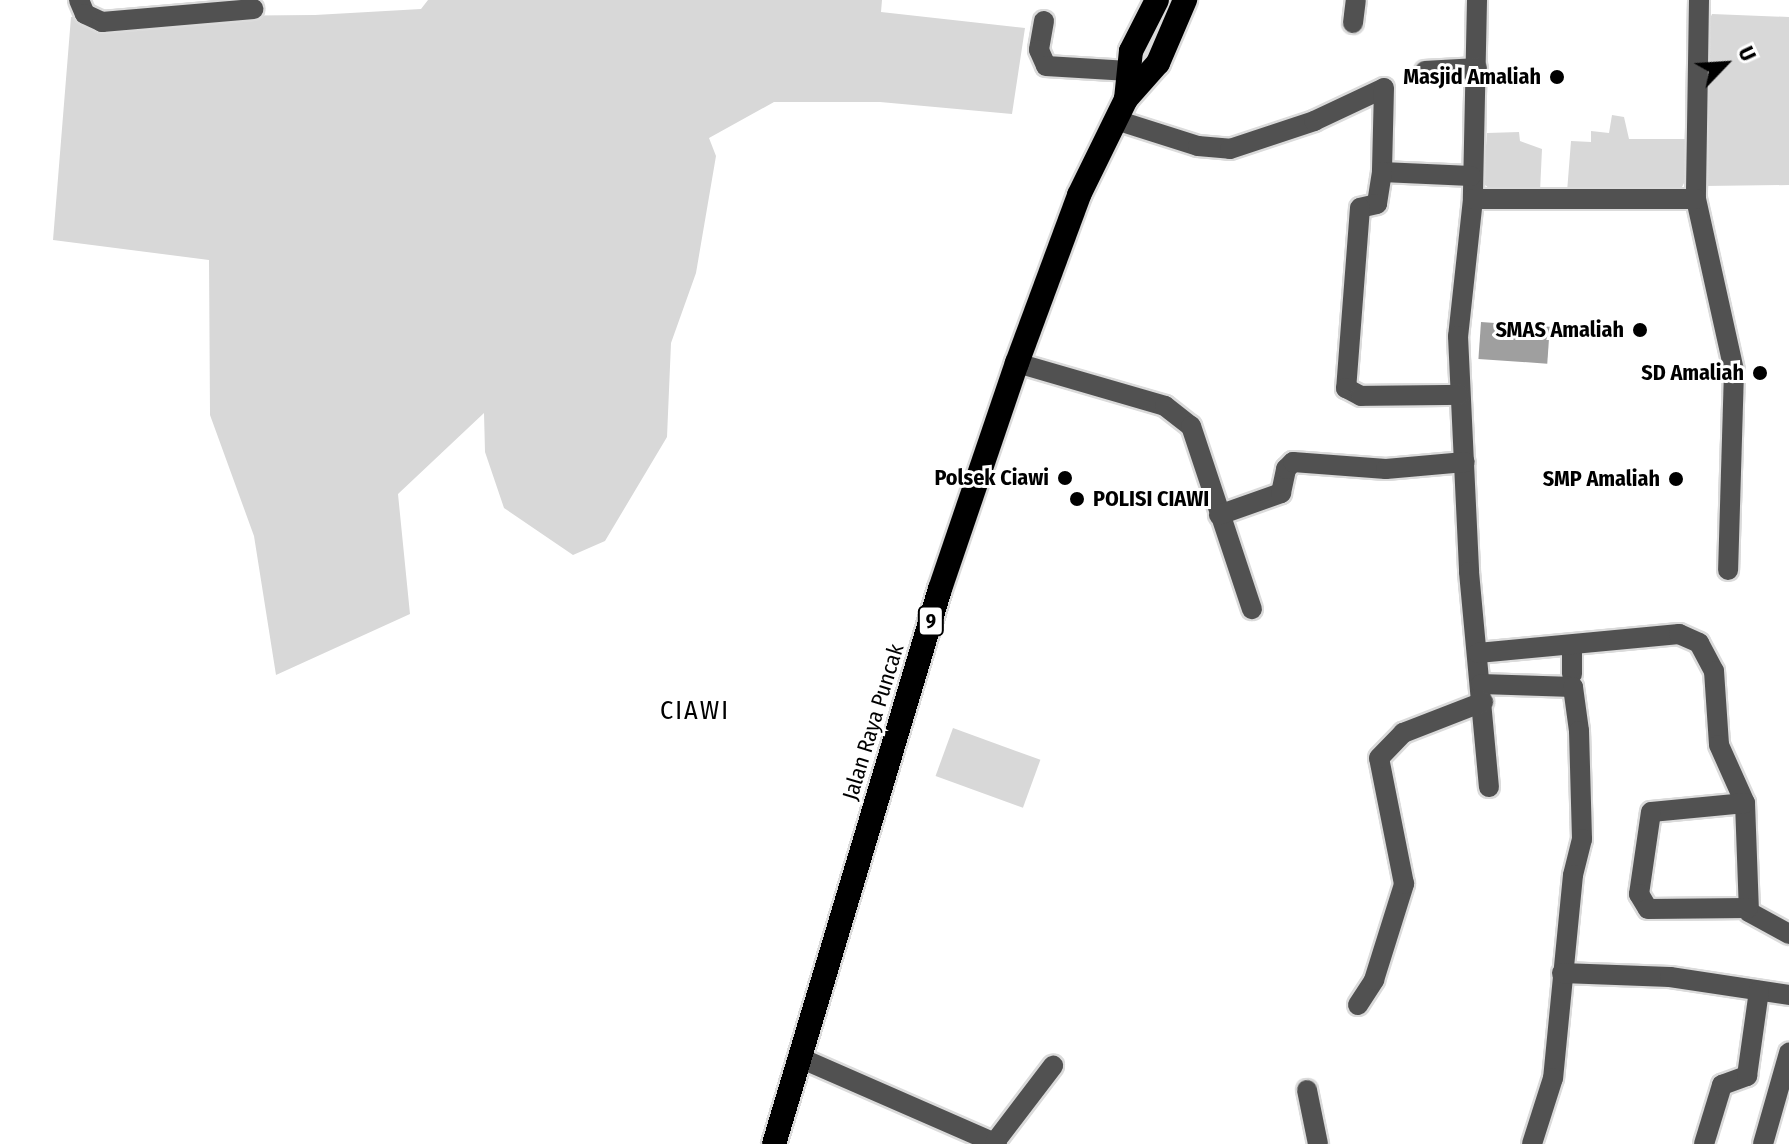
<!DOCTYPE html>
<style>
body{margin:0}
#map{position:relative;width:1789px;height:1144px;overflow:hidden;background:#fff;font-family:"Fira Sans Condensed",sans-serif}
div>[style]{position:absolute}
.green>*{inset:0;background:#d8d8d8;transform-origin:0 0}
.water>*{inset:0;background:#9f9f9f;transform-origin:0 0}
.roads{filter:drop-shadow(2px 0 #dbdbdb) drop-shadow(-2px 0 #dbdbdb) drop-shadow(0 2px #dbdbdb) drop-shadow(0 -2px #dbdbdb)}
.minor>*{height:20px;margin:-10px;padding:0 10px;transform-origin:10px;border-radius:10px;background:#515151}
.highway>*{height:24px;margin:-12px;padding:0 12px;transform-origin:12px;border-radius:12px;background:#000}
.dots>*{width:22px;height:22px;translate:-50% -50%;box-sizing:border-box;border:4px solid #fff;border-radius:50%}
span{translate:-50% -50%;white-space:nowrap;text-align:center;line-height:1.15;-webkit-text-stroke:6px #fff;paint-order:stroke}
.shield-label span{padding:2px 6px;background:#fff;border:2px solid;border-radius:6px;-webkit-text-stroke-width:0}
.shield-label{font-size:20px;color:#000;font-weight:700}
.poi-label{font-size:22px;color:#000;font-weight:700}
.right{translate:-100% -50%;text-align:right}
.left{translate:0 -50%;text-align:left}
.street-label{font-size:22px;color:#000}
.quarter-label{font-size:26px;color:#000;letter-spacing:2px}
.north{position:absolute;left:1685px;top:24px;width:80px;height:80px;-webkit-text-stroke:6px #fff;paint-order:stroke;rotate:65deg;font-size:22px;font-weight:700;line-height:32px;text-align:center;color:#000}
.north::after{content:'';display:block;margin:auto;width:28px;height:36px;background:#000;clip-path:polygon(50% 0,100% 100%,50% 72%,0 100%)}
</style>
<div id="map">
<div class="green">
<div style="clip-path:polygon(428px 0,882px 0,881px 12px,1025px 28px,1012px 114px,880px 102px,774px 102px,709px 138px,716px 156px,696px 273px,671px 343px,667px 437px,605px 541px,573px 555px,504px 508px,485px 452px,484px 413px,398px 494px,410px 614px,276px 675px,254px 536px,210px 415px,209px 260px,53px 240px,71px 17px,315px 15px,421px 9px)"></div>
<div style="clip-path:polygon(1712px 14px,1789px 17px,1789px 185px,1704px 186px,1706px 27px)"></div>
<div style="clip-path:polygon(1612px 115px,1624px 117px,1629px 139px,1687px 139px,1686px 179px,1680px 191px,1567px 192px,1571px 141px,1591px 142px,1591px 131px,1609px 133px)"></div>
<div style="clip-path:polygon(1519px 132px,1520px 141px,1542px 149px,1540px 192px,1493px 192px,1483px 183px,1487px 133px)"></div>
<div style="left:953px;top:728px;width:93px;height:51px;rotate:20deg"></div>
</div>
<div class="water">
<div style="left:1481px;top:322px;width:69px;height:37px;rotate:4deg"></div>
</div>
<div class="roads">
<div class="minor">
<div style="left:79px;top:0;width:15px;rotate:67deg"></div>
<div style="left:85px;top:14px;width:19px;rotate:25deg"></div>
<div style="left:102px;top:22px;width:152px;rotate:-4.9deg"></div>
<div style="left:1477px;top:0;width:199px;rotate:91.2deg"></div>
<div style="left:1473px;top:199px;width:138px;rotate:96.2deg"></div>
<div style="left:1458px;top:336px;width:236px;rotate:87.3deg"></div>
<div style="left:1469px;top:572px;width:216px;rotate:84.7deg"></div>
<div style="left:1699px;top:0;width:199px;rotate:90.9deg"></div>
<div style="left:1696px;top:199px;width:176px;rotate:77.5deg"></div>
<div style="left:1734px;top:371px;width:199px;rotate:91.7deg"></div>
<div style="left:1044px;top:21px;width:29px;rotate:100deg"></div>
<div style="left:1039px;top:50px;width:17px;rotate:66deg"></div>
<div style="left:1046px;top:66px;width:83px;rotate:3.4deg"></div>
<div style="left:1353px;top:23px;width:23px;rotate:-83deg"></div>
<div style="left:1425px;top:71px;width:52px;rotate:-3.3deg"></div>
<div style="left:1116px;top:120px;width:86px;rotate:17.6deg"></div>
<div style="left:1198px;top:146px;width:32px;rotate:5deg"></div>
<div style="left:1230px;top:149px;width:89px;rotate:-18.4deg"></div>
<div style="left:1314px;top:121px;width:77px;rotate:-25.2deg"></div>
<div style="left:1384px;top:88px;width:84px;rotate:91.4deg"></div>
<div style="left:1382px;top:172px;width:89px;rotate:2.6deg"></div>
<div style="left:1382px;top:172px;width:32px;rotate:99deg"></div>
<div style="left:1377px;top:204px;width:17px;rotate:167deg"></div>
<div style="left:1360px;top:208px;width:181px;rotate:94.4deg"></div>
<div style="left:1346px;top:388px;width:17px;rotate:28deg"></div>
<div style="left:1361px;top:396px;width:98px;rotate:-0.6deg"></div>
<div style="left:1473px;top:199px;width:223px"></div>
<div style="left:1017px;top:363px;width:154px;rotate:16.2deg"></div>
<div style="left:1165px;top:406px;width:33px;rotate:38deg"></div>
<div style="left:1191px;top:426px;width:193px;rotate:71.6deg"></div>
<div style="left:1219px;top:515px;width:66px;rotate:-19.5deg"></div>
<div style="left:1281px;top:493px;width:25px;rotate:-78deg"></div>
<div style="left:1286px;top:469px;width:10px;rotate:-45deg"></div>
<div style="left:1293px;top:462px;width:93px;rotate:4.3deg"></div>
<div style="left:1386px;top:469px;width:79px;rotate:-5.1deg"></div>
<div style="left:1572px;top:645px;width:29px;rotate:90deg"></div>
<div style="left:1478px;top:653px;width:202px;rotate:-5.4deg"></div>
<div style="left:1679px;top:634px;width:22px;rotate:24deg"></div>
<div style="left:1699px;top:643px;width:32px;rotate:62deg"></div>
<div style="left:1714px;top:671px;width:74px;rotate:86.1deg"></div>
<div style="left:1719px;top:745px;width:64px;rotate:65.9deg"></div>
<div style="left:1745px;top:803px;width:109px;rotate:87.9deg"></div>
<div style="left:1749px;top:912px;width:46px;rotate:28.8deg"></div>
<div style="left:1481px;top:684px;width:92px;rotate:1.9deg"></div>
<div style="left:1573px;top:687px;width:44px;rotate:82.2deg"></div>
<div style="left:1579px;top:731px;width:108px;rotate:88.4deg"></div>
<div style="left:1582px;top:839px;width:37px;rotate:104deg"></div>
<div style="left:1573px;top:875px;width:204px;rotate:95.6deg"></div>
<div style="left:1553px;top:1078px;width:69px;rotate:107.7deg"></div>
<div style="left:1745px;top:803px;width:94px;rotate:174.5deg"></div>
<div style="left:1651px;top:812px;width:83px;rotate:98.3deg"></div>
<div style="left:1639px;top:894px;width:17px;rotate:59deg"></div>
<div style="left:1648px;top:909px;width:100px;rotate:-0.6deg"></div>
<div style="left:1562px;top:973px;width:108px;rotate:2.1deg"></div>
<div style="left:1670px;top:977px;width:120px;rotate:8.6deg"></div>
<div style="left:1358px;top:1005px;width:30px;rotate:-57deg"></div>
<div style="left:1374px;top:980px;width:101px;rotate:-72.6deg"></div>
<div style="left:1404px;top:884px;width:128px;rotate:-101.2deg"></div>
<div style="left:1379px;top:758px;width:35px;rotate:-46deg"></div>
<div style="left:1403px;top:733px;width:86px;rotate:-21.2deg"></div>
<div style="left:798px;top:1057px;width:217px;rotate:23.6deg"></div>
<div style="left:1307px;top:1090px;width:55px;rotate:78.5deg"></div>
<div style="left:995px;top:1142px;width:96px;rotate:-52.7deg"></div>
<div style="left:1704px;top:1144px;width:62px;rotate:-73deg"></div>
<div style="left:1722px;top:1085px;width:27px;rotate:-20deg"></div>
<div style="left:1747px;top:1076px;width:86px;rotate:-82deg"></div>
<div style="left:1763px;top:1144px;width:95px;rotate:-74.1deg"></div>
</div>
<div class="highway">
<div style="left:1126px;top:99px;width:48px;rotate:-84.1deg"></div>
<div style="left:1131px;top:51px;width:57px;rotate:-63deg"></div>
<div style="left:774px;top:1144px;width:579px;rotate:-73.35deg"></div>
<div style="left:940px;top:589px;width:239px;rotate:-71.2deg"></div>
<div style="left:1017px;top:363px;width:179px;rotate:-69.7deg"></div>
<div style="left:1079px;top:195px;width:107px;rotate:-63.9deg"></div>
<div style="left:1126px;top:99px;width:48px;rotate:-48.4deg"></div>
<div style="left:1158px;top:63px;width:69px;rotate:-66.8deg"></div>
</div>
</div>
<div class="dots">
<div style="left:1557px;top:77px;background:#000"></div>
<div style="left:1640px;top:330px;background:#000"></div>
<div style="left:1760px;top:373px;background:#000"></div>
<div style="left:1065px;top:478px;background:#000"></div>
<div style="left:1676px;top:479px;background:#000"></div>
<div style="left:1077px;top:499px;background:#000"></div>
</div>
<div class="shield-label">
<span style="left:931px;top:621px">9</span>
</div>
<div class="poi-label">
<span class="right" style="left:1541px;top:77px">Masjid Amaliah</span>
<span class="right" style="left:1624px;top:330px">SMAS Amaliah</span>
<span class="right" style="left:1744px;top:373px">SD Amaliah</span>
<span class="right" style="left:1049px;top:478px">Polsek Ciawi</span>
<span class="right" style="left:1660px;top:479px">SMP Amaliah</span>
<span class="left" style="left:1093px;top:499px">POLISI CIAWI</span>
</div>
<div class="street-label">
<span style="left:873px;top:722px;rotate:-73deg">Jalan Raya Puncak</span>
</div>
<div class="quarter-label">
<span style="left:695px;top:711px">CIAWI</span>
</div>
<div class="north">U</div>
</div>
